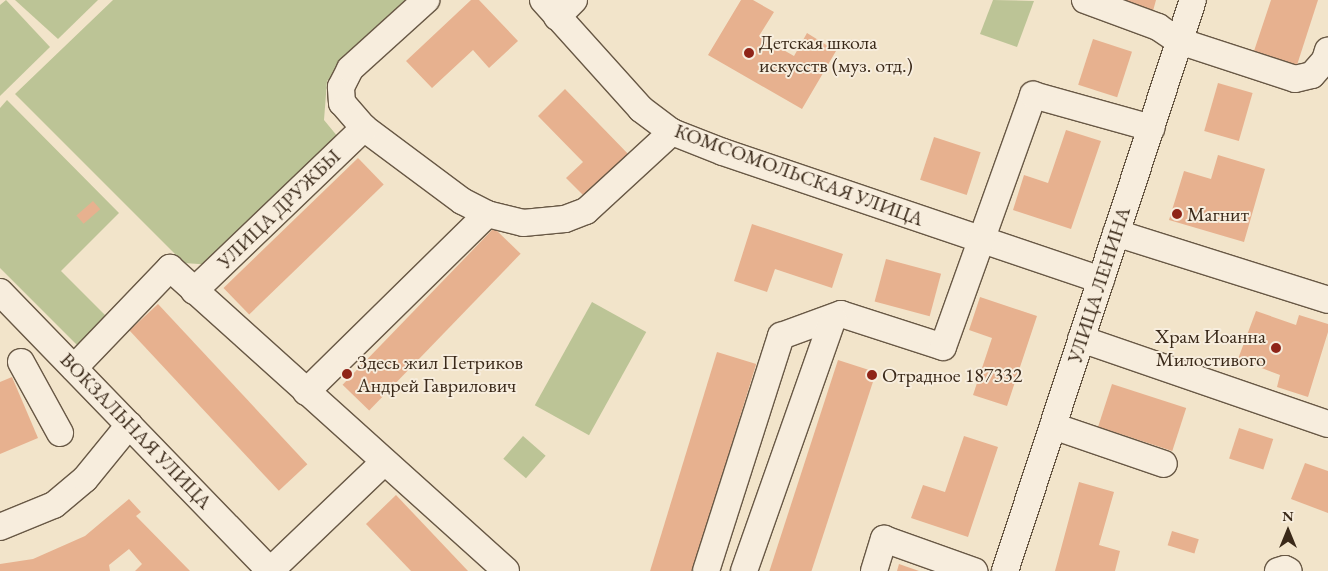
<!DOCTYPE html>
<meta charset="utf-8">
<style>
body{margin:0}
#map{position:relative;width:1328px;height:571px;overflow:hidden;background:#f2e4ca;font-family:"EB Garamond",serif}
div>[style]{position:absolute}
.green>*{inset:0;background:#bcc496;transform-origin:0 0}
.building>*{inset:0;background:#e7b18f;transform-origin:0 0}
.roads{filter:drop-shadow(1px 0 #685845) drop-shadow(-1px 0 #685845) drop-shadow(0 1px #685845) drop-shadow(0 -1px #685845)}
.minor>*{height:26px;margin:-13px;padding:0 13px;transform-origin:13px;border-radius:13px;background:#f7eddd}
.dots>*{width:14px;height:14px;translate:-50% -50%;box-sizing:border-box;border:2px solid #f7eddd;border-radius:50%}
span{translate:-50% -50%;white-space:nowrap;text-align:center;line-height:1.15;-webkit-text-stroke:4px #f7eddd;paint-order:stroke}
.poi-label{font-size:20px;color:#3a2919}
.left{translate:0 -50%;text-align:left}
.right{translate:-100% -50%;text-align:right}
.street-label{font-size:20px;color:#3a2919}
.north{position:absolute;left:1263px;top:506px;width:50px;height:50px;-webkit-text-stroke:4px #f7eddd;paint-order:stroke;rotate:0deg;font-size:14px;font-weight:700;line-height:20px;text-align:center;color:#3a2919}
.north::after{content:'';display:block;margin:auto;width:18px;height:22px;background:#3a2919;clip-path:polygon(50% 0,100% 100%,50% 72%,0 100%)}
</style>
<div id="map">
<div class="green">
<div style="clip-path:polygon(6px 0,50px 47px,0 96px,0 5px)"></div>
<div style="clip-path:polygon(15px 0,98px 0,58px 39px)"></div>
<div style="clip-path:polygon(113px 0,415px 0,327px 81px,324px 120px,338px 137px,213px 265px,184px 263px,15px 94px)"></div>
<div style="clip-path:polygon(993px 0,1034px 1px,1017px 47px,980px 34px)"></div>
<div style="clip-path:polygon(7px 100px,119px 213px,61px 271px,106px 316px,77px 345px,0 268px,0 108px)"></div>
<div style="left:592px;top:302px;width:62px;height:118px;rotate:29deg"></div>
<div style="left:523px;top:436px;width:30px;height:30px;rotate:41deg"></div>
</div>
<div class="building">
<div style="clip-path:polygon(471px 0,479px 0,518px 41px,489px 68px,473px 50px,432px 88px,406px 61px)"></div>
<div style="clip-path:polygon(741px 0,753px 0,774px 12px,759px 36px,794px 56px,807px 33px,836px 51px,802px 109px,708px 55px)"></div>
<div style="clip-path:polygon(1118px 0,1156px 0,1153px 11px)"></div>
<div style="clip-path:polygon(1271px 0,1318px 0,1297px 65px,1254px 51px)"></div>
<div style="left:1093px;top:39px;width:41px;height:48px;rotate:18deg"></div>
<div style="left:1218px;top:83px;width:36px;height:50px;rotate:16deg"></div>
<div style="clip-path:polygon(565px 89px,632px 158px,588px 200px,566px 178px,583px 162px,538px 116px)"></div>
<div style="clip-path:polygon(1066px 130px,1101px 141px,1071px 229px,1013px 210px,1024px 175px,1048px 183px)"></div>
<div style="left:934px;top:137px;width:49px;height:45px;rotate:18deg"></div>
<div style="clip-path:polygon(1218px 155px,1265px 169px,1244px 242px,1169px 220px,1184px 171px,1211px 179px)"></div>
<div style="left:358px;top:158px;width:37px;height:187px;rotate:46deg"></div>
<div style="left:93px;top:201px;width:11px;height:22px;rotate:49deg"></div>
<div style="clip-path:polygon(752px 224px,843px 254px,832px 288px,775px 269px,767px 292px,734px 281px)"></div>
<div style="left:494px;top:228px;width:37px;height:218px;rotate:44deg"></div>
<div style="left:886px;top:259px;width:57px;height:44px;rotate:15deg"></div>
<div style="clip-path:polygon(980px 297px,1037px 316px,1007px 406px,973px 395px,992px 338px,969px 330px)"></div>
<div style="left:158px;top:304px;width:219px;height:39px;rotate:47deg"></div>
<div style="clip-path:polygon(1256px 311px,1296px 325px,1299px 315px,1328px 324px,1328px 332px,1308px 397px,1277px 387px,1280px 375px,1238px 359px)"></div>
<div style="left:717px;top:352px;width:41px;height:231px;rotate:17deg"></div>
<div style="left:838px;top:360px;width:40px;height:222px;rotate:18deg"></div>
<div style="clip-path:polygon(12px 377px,38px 438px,0 454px,0 382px)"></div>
<div style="left:1112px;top:384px;width:78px;height:45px;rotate:18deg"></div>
<div style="left:1239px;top:428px;width:36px;height:32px;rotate:18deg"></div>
<div style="clip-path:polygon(964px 436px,998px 447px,968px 537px,911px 518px,923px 485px,945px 492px)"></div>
<div style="clip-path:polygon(1305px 463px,1328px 471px,1328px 513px,1291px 499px)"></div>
<div style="clip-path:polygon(1079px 482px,1114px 492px,1099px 545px,1120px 551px,1115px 571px,1055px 571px)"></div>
<div style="clip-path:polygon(396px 495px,468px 571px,411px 571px,366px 524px)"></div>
<div style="clip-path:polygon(129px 499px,141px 512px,136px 516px,190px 571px,135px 571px,142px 564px,129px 549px,109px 565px,110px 571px,0 571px,0 564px,33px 559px,85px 536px)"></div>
<div style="left:1172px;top:531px;width:28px;height:15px;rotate:17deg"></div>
<div style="clip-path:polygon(899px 564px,919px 571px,897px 571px)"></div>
</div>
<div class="roads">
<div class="minor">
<div style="left:543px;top:0;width:147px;rotate:48deg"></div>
<div style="left:641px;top:109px;width:39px;rotate:37deg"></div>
<div style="left:672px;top:132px;width:55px;rotate:21.4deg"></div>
<div style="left:723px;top:152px;width:399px;rotate:18.7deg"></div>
<div style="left:1085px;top:0;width:78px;rotate:20.3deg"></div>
<div style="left:1158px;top:27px;width:25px;rotate:34deg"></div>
<div style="left:1179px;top:41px;width:122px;rotate:18.1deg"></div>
<div style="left:1295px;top:79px;width:17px;rotate:-13deg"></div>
<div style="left:1312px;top:75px;width:20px;rotate:-49deg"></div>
<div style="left:1325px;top:60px;width:10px;rotate:-73deg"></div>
<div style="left:557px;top:17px;width:24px;rotate:-45deg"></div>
<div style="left:364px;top:128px;width:122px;rotate:36.7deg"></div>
<div style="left:462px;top:201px;width:28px;rotate:27deg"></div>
<div style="left:487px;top:214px;width:37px;rotate:14deg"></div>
<div style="left:523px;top:223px;width:42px;rotate:-5.4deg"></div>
<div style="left:565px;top:219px;width:22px;rotate:-21deg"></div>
<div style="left:586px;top:211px;width:117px;rotate:-42.6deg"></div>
<div style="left:1116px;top:233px;width:222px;rotate:17.5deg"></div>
<div style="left:194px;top:291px;width:236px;rotate:-43.8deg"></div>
<div style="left:364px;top:128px;width:33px;rotate:-131deg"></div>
<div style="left:342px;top:103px;width:16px;rotate:-94deg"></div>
<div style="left:341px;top:87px;width:20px;rotate:-63deg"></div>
<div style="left:350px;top:69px;width:103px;rotate:-42.2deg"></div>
<div style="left:0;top:292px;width:388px;rotate:45.9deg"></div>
<div style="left:1081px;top:339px;width:261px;rotate:19deg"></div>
<div style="left:21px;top:362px;width:81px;rotate:61.2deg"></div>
<div style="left:74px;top:368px;width:139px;rotate:-46.2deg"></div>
<div style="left:170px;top:268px;width:452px;rotate:42deg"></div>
<div style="left:306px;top:392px;width:254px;rotate:-44.5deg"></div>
<div style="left:1053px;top:426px;width:117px;rotate:18.9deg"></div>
<div style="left:0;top:527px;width:58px;rotate:-22.2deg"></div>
<div style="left:54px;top:505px;width:40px;rotate:-40deg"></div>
<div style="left:85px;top:479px;width:70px;rotate:-50.8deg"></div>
<div style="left:270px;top:571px;width:158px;rotate:-43.7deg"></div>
<div style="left:706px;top:571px;width:247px;rotate:-72.3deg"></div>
<div style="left:781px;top:336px;width:64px;rotate:-20.1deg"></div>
<div style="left:841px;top:314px;width:107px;rotate:17.9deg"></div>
<div style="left:943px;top:347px;width:268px;rotate:-70.3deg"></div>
<div style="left:1033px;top:95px;width:123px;rotate:15.6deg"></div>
<div style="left:744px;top:571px;width:268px;rotate:-70.6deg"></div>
<div style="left:874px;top:571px;width:34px;rotate:-73deg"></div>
<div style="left:884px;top:539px;width:96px;rotate:19.6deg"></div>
<div style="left:1005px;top:571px;width:601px;rotate:-71.78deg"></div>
<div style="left:1278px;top:571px;width:7px;rotate:-16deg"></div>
<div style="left:1285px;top:569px;width:4px;rotate:27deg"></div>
</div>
</div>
<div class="dots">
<div style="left:749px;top:53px;background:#8f2418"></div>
<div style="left:1177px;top:214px;background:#8f2418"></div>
<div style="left:1276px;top:348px;background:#8f2418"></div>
<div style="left:347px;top:374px;background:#8f2418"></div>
<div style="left:872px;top:375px;background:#8f2418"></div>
</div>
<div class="poi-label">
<span class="left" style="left:759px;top:54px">Детская школа<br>искусств (муз. отд.)</span>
<span class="left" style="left:1187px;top:214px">Магнит</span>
<span class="right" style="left:1266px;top:348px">Храм Иоанна<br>Милостивого</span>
<span class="left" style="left:357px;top:374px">Здесь жил Петриков<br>Андрей Гаврилович</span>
<span class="left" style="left:882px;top:375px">Отрадное 187332</span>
</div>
<div class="street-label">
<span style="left:799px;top:175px;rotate:20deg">КОМСОМОЛЬСКАЯ УЛИЦА</span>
<span style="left:279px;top:209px;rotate:-44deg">УЛИЦА ДРУЖБЫ</span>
<span style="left:1099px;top:285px;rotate:-72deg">УЛИЦА ЛЕНИНА</span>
<span style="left:136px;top:431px;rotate:46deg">ВОКЗАЛЬНАЯ УЛИЦА</span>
</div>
<div class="north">N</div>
</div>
